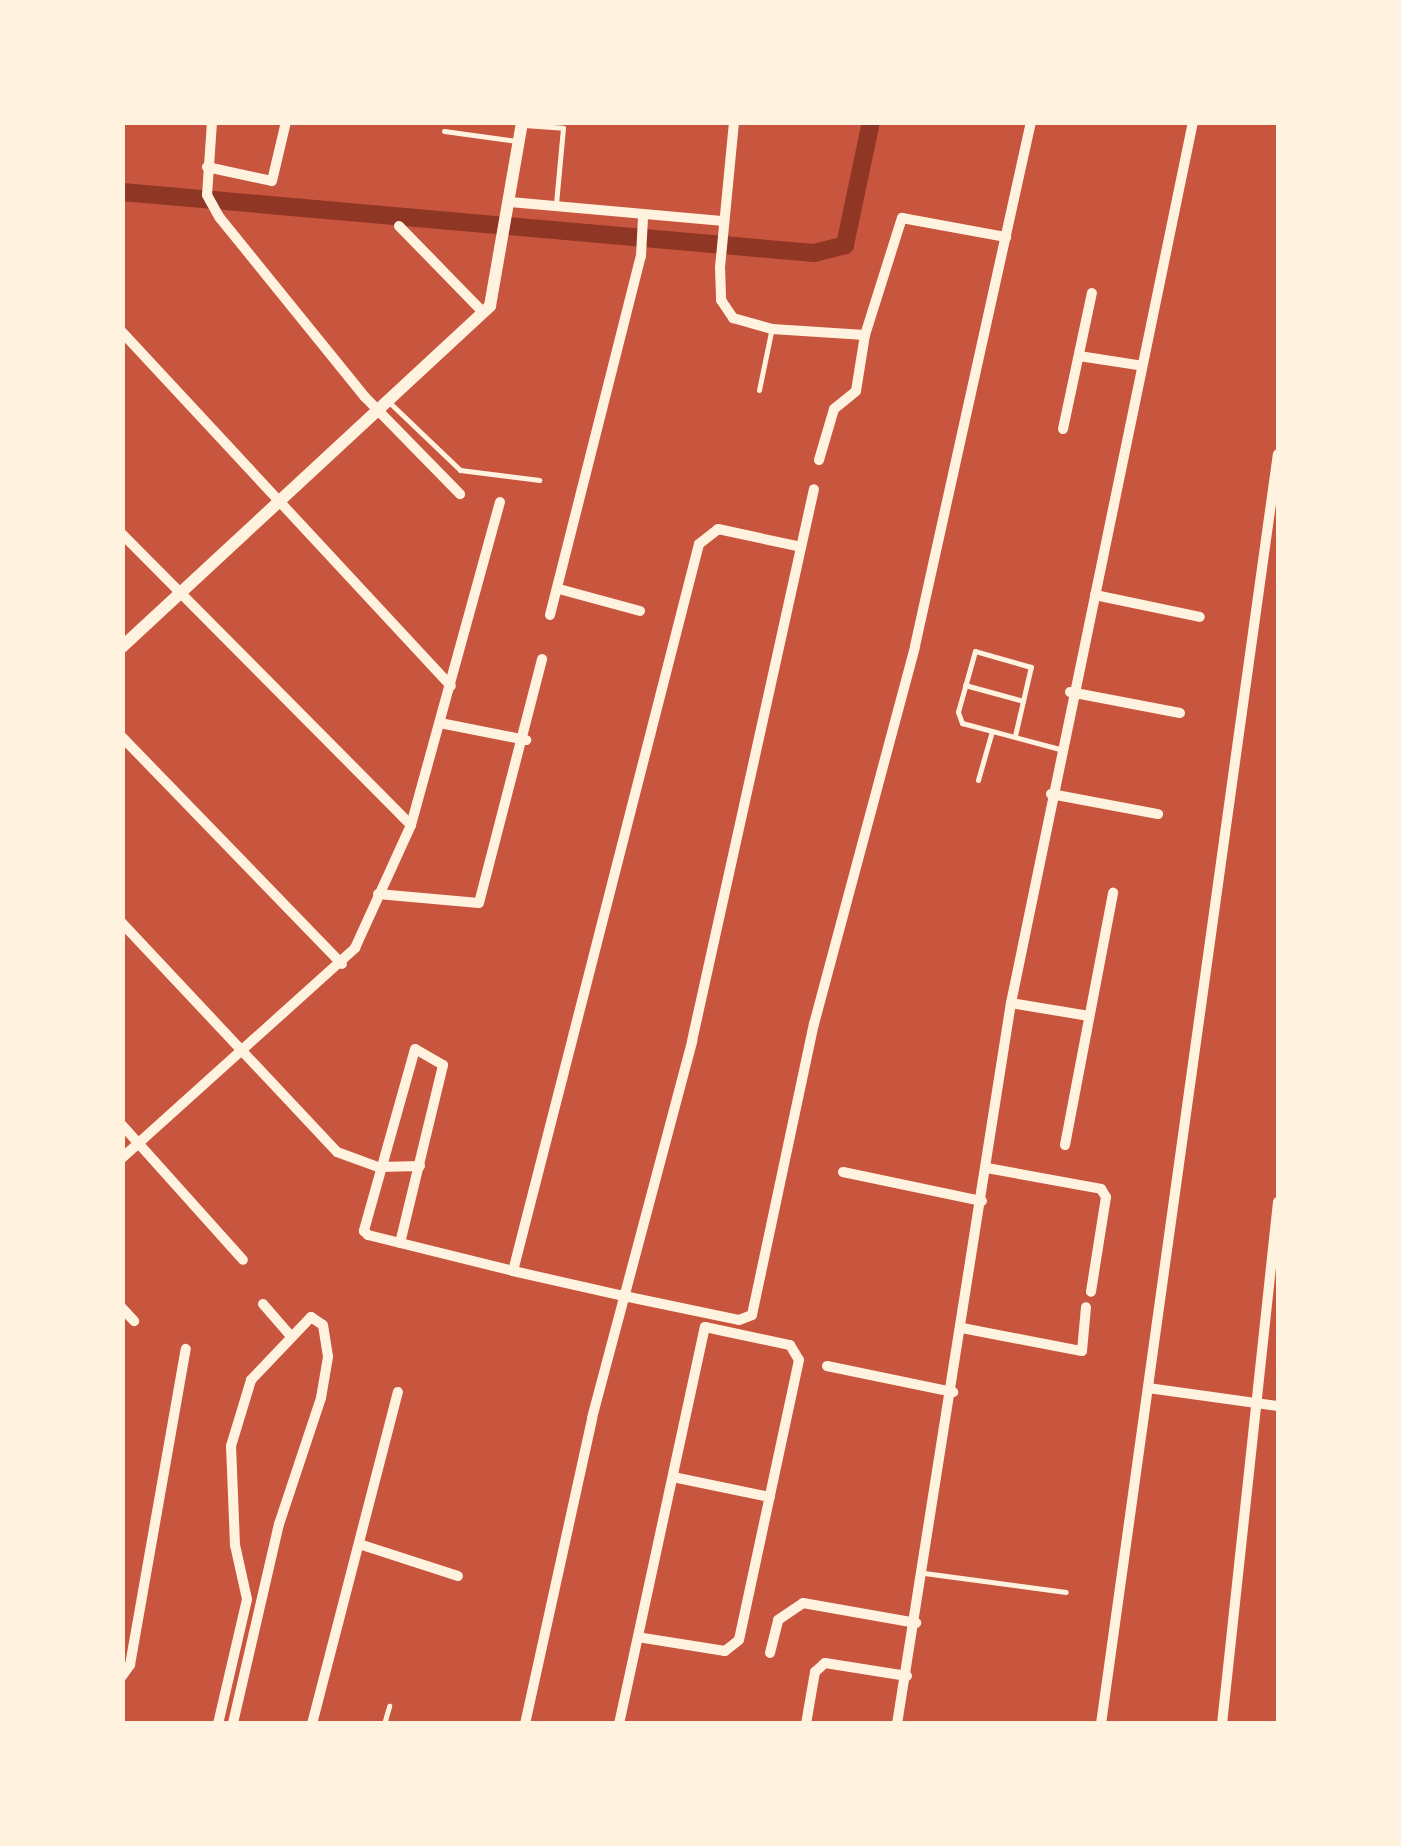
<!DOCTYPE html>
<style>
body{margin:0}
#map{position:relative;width:1401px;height:1846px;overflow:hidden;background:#c8553d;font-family:"PT Sans Narrow",sans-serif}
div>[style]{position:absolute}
.canal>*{height:18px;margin:-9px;padding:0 9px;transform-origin:9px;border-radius:9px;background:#8f3625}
.service>*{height:5px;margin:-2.5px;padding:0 2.5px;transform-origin:2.5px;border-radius:2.5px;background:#fff3e0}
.minor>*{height:10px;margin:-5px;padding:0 5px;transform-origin:5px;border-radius:5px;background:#fff3e0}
.tertiary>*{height:12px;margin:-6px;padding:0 6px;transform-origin:6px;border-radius:6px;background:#fff3e0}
span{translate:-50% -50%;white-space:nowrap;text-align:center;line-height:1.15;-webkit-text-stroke:8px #fff3e0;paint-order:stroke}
.frame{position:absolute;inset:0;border:125px solid #fff3e0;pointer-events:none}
</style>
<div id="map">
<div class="canal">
<div style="left:122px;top:192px;width:695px;rotate:5.04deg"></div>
<div style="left:814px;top:253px;width:32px;rotate:-14deg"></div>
<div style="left:845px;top:245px;width:126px;rotate:-78.1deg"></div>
</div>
<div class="service">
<div style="left:524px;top:125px;width:39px;rotate:4deg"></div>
<div style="left:563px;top:128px;width:75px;rotate:95.3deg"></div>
<div style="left:444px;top:131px;width:74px;rotate:7.8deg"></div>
<div style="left:759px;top:390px;width:59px;rotate:-78.3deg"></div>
<div style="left:390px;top:403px;width:97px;rotate:43.7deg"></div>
<div style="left:460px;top:470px;width:80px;rotate:7.2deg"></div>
<div style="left:965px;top:685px;width:60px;rotate:15.4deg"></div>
<div style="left:1023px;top:701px;width:36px;rotate:103deg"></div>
<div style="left:1023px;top:701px;width:35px;rotate:-77deg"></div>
<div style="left:1031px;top:667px;width:58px;rotate:-164.1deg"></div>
<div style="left:975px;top:651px;width:63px;rotate:105.6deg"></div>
<div style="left:958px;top:712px;width:12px;rotate:70deg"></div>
<div style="left:962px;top:723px;width:101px;rotate:14.9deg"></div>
<div style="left:978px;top:780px;width:51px;rotate:-74.1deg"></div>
<div style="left:924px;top:1573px;width:143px;rotate:7.6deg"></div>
<div style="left:384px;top:1724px;width:19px;rotate:-74deg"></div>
</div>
<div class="minor">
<div style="left:212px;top:122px;width:73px;rotate:93.9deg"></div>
<div style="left:207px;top:195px;width:26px;rotate:61deg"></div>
<div style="left:220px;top:218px;width:230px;rotate:51deg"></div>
<div style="left:365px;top:397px;width:136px;rotate:45.6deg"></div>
<div style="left:734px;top:122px;width:146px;rotate:95.5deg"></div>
<div style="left:720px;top:267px;width:33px;rotate:88deg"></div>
<div style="left:721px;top:300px;width:22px;rotate:56deg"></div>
<div style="left:733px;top:318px;width:41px;rotate:15.8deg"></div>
<div style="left:772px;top:329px;width:93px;rotate:3.7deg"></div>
<div style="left:865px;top:335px;width:123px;rotate:-72.5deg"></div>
<div style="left:902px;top:218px;width:106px;rotate:10.4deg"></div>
<div style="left:207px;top:167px;width:66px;rotate:12.2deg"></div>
<div style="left:272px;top:181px;width:61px;rotate:-76.7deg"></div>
<div style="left:510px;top:202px;width:215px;rotate:5.1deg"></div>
<div style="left:399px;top:226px;width:120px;rotate:45.7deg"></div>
<div style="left:122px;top:332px;width:483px;rotate:47.1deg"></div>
<div style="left:1079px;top:356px;width:60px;rotate:8.7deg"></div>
<div style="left:1063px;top:429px;width:139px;rotate:-78deg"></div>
<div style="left:819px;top:460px;width:53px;rotate:-73.6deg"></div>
<div style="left:834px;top:409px;width:28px;rotate:-39deg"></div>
<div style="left:856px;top:391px;width:57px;rotate:-80.9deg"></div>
<div style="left:122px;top:534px;width:410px;rotate:45.2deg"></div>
<div style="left:559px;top:589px;width:84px;rotate:15.2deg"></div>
<div style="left:1095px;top:595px;width:107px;rotate:11.8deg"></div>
<div style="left:550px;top:615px;width:370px;rotate:-75.8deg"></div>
<div style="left:641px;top:256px;width:39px;rotate:-87deg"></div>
<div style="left:1070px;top:692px;width:112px;rotate:10.8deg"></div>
<div style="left:440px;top:723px;width:88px;rotate:11.2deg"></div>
<div style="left:122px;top:737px;width:316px;rotate:45.9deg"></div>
<div style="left:1051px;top:794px;width:109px;rotate:10.6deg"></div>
<div style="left:378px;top:894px;width:101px;rotate:5.1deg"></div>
<div style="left:479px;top:903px;width:252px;rotate:-75.5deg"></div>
<div style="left:122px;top:923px;width:314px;rotate:46.8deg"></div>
<div style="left:337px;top:1152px;width:44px;rotate:20.1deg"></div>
<div style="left:378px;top:1167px;width:42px;rotate:-1.4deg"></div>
<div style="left:1011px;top:1003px;width:79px;rotate:9.5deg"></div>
<div style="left:122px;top:1125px;width:181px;rotate:48.1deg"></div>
<div style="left:1065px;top:1145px;width:257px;rotate:-79.2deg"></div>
<div style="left:122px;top:1158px;width:314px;rotate:-42deg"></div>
<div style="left:355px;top:948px;width:135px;rotate:-65.5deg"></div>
<div style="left:411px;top:825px;width:335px;rotate:-74.6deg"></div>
<div style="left:987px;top:1168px;width:116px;rotate:10.4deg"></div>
<div style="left:1101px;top:1189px;width:9px;rotate:58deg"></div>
<div style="left:1106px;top:1197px;width:96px;rotate:99deg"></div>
<div style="left:843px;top:1172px;width:142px;rotate:11.8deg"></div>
<div style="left:400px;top:1243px;width:183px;rotate:-76.4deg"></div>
<div style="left:443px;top:1065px;width:32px;rotate:-150deg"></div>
<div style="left:415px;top:1049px;width:189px;rotate:105.7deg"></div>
<div style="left:364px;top:1231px;width:6px;rotate:45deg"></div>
<div style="left:368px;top:1235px;width:149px;rotate:13.9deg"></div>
<div style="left:513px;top:1271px;width:114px;rotate:12.7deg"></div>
<div style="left:624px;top:1296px;width:117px;rotate:11.8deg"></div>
<div style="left:739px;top:1320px;width:14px;rotate:-21deg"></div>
<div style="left:752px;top:1315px;width:298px;rotate:-78deg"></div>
<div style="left:814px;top:1024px;width:391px;rotate:-75deg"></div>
<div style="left:915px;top:646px;width:537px;rotate:-77.52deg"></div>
<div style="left:513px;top:1271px;width:750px;rotate:-75.65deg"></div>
<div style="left:699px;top:544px;width:24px;rotate:-38deg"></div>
<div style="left:718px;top:529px;width:85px;rotate:12.2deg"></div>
<div style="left:263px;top:1304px;width:40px;rotate:49deg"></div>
<div style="left:122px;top:1308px;width:18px;rotate:47deg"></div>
<div style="left:962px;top:1328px;width:122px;rotate:10.9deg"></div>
<div style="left:1082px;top:1351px;width:44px;rotate:-84.8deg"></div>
<div style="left:827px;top:1366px;width:129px;rotate:11.7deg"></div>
<div style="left:1148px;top:1388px;width:131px;rotate:7.9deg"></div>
<div style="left:673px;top:1477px;width:99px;rotate:11.7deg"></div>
<div style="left:359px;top:1544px;width:104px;rotate:17.9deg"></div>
<div style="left:770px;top:1653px;width:34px;rotate:-76deg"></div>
<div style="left:778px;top:1620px;width:30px;rotate:-34deg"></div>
<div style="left:803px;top:1603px;width:115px;rotate:10deg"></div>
<div style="left:122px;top:1676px;width:14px;rotate:-54deg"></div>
<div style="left:130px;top:1665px;width:321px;rotate:-80deg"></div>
<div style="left:218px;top:1724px;width:128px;rotate:-76.9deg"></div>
<div style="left:247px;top:1599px;width:55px;rotate:-102.5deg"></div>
<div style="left:235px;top:1545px;width:99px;rotate:-92.3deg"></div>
<div style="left:231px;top:1446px;width:69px;rotate:-73.1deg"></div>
<div style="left:251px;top:1380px;width:87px;rotate:-46.4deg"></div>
<div style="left:311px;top:1317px;width:14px;rotate:34deg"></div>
<div style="left:323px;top:1325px;width:32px;rotate:81deg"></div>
<div style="left:328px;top:1357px;width:42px;rotate:99.7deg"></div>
<div style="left:321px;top:1398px;width:133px;rotate:108.4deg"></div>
<div style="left:279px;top:1524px;width:205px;rotate:103deg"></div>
<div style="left:312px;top:1724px;width:343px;rotate:-75.5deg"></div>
<div style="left:525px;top:1724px;width:313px;rotate:-77.6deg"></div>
<div style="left:592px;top:1418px;width:390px;rotate:-75.1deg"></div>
<div style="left:692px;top:1041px;width:565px;rotate:-77.54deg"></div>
<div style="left:619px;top:1724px;width:406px;rotate:-77.8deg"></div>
<div style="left:705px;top:1327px;width:87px;rotate:12deg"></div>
<div style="left:790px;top:1345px;width:17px;rotate:59deg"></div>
<div style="left:799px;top:1360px;width:286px;rotate:102.1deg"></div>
<div style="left:739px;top:1640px;width:18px;rotate:142deg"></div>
<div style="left:725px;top:1651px;width:88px;rotate:-170.9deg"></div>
<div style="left:806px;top:1724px;width:53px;rotate:-80.2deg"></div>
<div style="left:815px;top:1672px;width:13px;rotate:-42deg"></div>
<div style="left:825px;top:1663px;width:83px;rotate:9deg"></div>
<div style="left:897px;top:1724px;width:730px;rotate:-81.02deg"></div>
<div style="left:1011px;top:1003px;width:900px;rotate:-78.33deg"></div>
<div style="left:1101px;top:1724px;width:1282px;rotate:-82.07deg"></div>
<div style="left:1222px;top:1724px;width:525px;rotate:-83.88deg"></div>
</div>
<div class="tertiary">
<div style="left:122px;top:647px;width:502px;rotate:-42.82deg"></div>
<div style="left:490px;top:306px;width:187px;rotate:-80.1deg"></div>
</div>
<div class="frame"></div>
</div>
